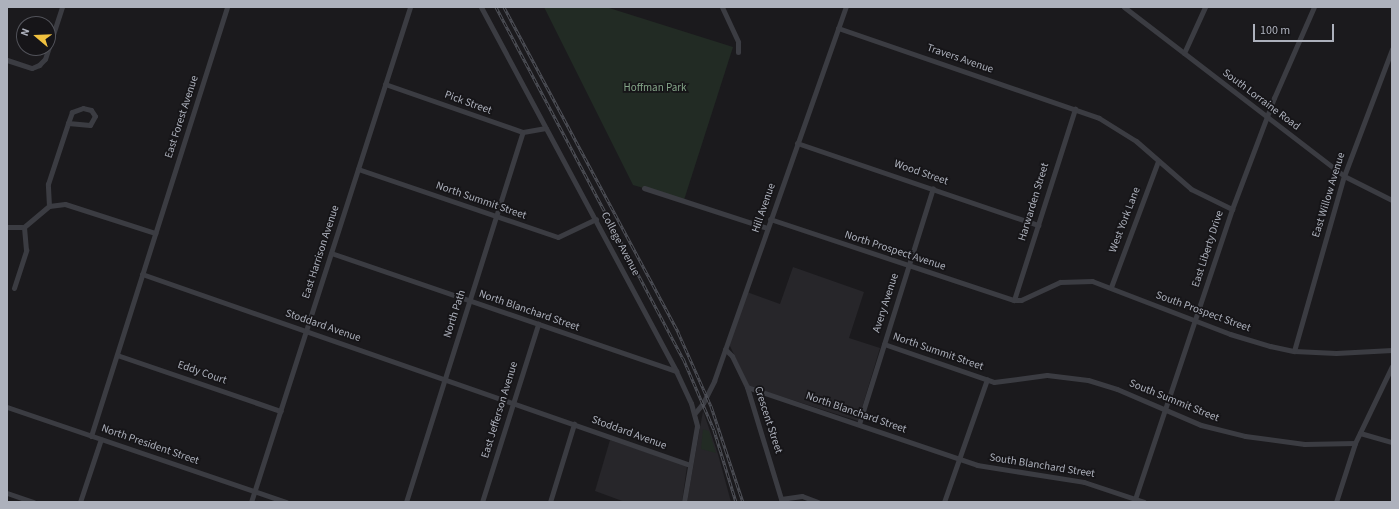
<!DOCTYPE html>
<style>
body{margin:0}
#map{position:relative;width:1399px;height:509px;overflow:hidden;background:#1b1a1d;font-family:"Source Sans 3",sans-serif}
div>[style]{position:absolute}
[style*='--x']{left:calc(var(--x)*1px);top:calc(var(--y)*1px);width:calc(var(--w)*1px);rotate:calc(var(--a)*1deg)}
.built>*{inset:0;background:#27262a}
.green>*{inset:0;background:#222b24}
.minor>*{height:5px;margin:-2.5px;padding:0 2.5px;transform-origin:2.5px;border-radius:2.5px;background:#3b3c42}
.rail>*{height:3px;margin-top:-1.5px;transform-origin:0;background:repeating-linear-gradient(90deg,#161518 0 4.5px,#4e5057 0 9px);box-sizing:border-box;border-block:1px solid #4e5057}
span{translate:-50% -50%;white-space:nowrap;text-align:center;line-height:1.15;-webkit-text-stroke:3.5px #161518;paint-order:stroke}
.street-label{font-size:11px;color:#adb1bc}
.park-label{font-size:11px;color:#85a689}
.frame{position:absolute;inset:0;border:8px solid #adb1bc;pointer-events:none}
.north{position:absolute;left:16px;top:16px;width:40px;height:40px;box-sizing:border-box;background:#161518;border:1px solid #52535a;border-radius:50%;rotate:289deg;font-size:11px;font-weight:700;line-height:16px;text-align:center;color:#adb1bc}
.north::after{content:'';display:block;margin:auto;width:14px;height:18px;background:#f0c13f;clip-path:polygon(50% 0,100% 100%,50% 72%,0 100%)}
.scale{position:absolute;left:1253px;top:24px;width:81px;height:18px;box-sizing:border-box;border:2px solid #adb1bc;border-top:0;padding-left:5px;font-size:12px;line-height:14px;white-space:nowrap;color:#adb1bc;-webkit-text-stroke:3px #161518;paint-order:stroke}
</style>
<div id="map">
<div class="built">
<i style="clip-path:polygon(793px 267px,864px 292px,849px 338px,880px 348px,858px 421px,749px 386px,729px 344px,747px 292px,780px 304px)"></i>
<i style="clip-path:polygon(703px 411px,718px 454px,731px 502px,687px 502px)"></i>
<i style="clip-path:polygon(610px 440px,687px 466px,682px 502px,625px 502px,595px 491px)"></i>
</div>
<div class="green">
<i style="clip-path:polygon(544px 7px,606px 7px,733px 47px,684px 200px,633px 185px)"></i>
<i style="clip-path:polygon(703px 429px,709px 431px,716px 453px,701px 449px)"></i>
</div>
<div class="minor">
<i style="--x:481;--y:7;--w:413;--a:61.8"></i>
<i style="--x:676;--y:371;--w:35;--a:65"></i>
<i style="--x:691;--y:403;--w:24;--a:75"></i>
<i style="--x:697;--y:426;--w:77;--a:99.7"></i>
<i style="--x:722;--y:7;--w:38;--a:65"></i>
<i style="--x:738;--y:42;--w:10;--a:90"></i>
<i style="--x:1124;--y:7;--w:277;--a:37.5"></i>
<i style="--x:1344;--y:176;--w:54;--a:26.6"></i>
<i style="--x:838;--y:28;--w:276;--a:19"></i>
<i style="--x:1099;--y:118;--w:44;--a:31.9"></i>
<i style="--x:1136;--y:141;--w:73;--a:41.1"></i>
<i style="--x:1191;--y:189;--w:46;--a:26"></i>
<i style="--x:1184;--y:53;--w:51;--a:-65.5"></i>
<i style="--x:7;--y:60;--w:26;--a:18"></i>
<i style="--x:32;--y:68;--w:8;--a:-23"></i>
<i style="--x:39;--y:65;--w:8;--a:-45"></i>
<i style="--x:45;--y:59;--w:55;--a:-71.9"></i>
<i style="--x:385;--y:84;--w:146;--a:19.2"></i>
<i style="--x:523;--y:132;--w:23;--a:-10"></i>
<i style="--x:797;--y:143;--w:255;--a:18.8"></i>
<i style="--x:358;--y:169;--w:211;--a:18.8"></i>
<i style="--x:558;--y:237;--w:42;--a:-25.3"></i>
<i style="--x:644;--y:188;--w:129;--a:18"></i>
<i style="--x:49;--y:206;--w:22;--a:-93"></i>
<i style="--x:48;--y:184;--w:64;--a:-71.8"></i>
<i style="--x:68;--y:123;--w:22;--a:5"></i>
<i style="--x:90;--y:125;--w:10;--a:-61"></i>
<i style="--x:95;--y:116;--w:7;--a:-124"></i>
<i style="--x:91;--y:110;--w:8;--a:-166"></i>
<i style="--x:83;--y:108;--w:12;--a:160"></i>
<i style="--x:72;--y:112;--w:12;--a:110"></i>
<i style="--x:770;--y:219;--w:257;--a:18.4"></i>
<i style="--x:1014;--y:300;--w:7;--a:0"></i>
<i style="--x:1021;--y:300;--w:43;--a:-24.8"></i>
<i style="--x:1060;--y:282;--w:32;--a:-2"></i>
<i style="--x:1092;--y:281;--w:148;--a:21"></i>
<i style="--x:1230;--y:334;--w:42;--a:16.7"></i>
<i style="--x:1270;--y:346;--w:25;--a:12"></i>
<i style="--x:1294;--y:351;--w:42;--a:2.7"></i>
<i style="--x:1336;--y:353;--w:56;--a:-3.1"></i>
<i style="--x:7;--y:227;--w:17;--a:0"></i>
<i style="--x:24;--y:227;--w:33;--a:-40"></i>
<i style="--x:49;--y:206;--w:16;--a:-7"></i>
<i style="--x:65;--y:204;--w:95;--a:17.9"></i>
<i style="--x:331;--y:253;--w:365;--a:18.9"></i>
<i style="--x:142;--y:274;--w:580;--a:19.22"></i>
<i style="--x:1111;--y:287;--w:134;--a:-69.5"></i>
<i style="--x:14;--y:288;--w:40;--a:-72"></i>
<i style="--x:26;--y:250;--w:23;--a:-95"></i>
<i style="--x:1014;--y:300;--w:201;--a:-72.3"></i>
<i style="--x:884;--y:344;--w:116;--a:19.1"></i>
<i style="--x:994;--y:382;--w:53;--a:-7.5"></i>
<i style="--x:1047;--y:375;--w:41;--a:7"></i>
<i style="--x:1088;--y:380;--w:30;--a:17"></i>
<i style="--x:1117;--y:389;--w:91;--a:23.2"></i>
<i style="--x:1201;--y:425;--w:45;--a:14"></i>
<i style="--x:1245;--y:436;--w:60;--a:7.7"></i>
<i style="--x:1304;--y:444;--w:51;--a:-1.1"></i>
<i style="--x:725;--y:349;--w:10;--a:45"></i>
<i style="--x:732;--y:356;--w:34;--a:64"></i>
<i style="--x:747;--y:387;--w:120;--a:73.1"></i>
<i style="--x:1294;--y:351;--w:182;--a:-74.1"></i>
<i style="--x:1344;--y:176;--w:136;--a:-69.3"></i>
<i style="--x:117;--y:355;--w:173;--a:18.9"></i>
<i style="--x:747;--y:387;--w:243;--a:18.7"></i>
<i style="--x:977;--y:465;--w:108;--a:9"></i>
<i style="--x:1084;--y:482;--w:63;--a:18.4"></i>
<i style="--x:7;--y:407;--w:295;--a:18.8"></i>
<i style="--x:695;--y:413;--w:13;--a:-51"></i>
<i style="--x:703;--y:403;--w:25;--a:-63"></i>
<i style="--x:714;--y:381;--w:397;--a:-70.6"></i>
<i style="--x:859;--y:424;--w:247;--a:-72.6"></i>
<i style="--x:1360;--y:433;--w:33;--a:16"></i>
<i style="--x:91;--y:436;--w:450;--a:-72.4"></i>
<i style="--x:7;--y:493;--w:28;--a:19"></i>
<i style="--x:781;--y:499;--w:21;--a:-8"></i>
<i style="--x:802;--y:496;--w:17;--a:21"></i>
<i style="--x:80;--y:502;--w:66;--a:-71.6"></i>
<i style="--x:251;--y:502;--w:520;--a:-72.19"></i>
<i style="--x:406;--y:502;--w:388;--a:-72.5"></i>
<i style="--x:482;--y:502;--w:187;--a:-72.5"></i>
<i style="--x:550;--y:502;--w:82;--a:-72.9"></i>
<i style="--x:944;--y:502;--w:130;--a:-70.7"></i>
<i style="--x:1134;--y:502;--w:309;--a:-71.5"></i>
<i style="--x:1232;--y:209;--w:119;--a:-69.3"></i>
<i style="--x:1274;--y:98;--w:99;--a:-66.3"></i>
<i style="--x:1336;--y:502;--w:62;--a:-72.1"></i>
<i style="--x:1355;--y:443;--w:85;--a:-64.3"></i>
</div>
<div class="rail">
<i style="--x:496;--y:7;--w:398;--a:62"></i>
<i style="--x:683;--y:358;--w:78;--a:66.7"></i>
<i style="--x:714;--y:430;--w:75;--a:73"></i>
<i style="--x:504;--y:7;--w:369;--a:61.8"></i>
<i style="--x:678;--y:332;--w:81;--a:66"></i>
<i style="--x:711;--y:406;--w:101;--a:71.6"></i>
</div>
<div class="street-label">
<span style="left:960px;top:59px;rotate:19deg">Travers Avenue</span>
<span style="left:1261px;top:100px;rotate:37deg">South Lorraine Road</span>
<span style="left:468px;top:103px;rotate:20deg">Pick Street</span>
<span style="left:182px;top:117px;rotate:-72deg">East Forest Avenue</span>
<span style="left:921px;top:173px;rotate:19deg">Wood Street</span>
<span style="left:1329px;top:195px;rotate:-73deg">East Willow Avenue</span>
<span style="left:481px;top:201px;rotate:19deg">North Summit Street</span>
<span style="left:1034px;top:202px;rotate:-73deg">Harwarden Street</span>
<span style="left:764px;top:208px;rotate:-71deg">Hill Avenue</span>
<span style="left:1125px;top:220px;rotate:-69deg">West York Lane</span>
<span style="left:620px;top:244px;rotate:62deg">College Avenue</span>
<span style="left:1208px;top:249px;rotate:-72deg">East Liberty Drive</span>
<span style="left:895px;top:251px;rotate:18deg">North Prospect Avenue</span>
<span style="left:321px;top:252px;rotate:-72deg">East Harrison Avenue</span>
<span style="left:886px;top:303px;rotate:-72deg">Avery Avenue</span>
<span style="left:529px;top:311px;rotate:19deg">North Blanchard Street</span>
<span style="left:1203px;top:312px;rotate:20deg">South Prospect Street</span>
<span style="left:455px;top:314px;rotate:-72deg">North Path</span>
<span style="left:323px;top:326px;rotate:19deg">Stoddard Avenue</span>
<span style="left:938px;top:352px;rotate:19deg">North Summit Street</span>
<span style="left:202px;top:373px;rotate:19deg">Eddy Court</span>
<span style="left:1174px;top:401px;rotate:22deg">South Summit Street</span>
<span style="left:500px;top:410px;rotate:-73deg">East Jefferson Avenue</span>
<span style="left:856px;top:413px;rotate:19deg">North Blanchard Street</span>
<span style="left:768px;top:420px;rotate:72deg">Crescent Street</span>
<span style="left:629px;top:433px;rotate:20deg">Stoddard Avenue</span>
<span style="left:150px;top:445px;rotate:19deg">North President Street</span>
<span style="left:1042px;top:466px;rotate:9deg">South Blanchard Street</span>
</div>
<div class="park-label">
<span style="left:655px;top:88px">Hoffman Park</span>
</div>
<div class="frame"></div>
<div class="north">N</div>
<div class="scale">100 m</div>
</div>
